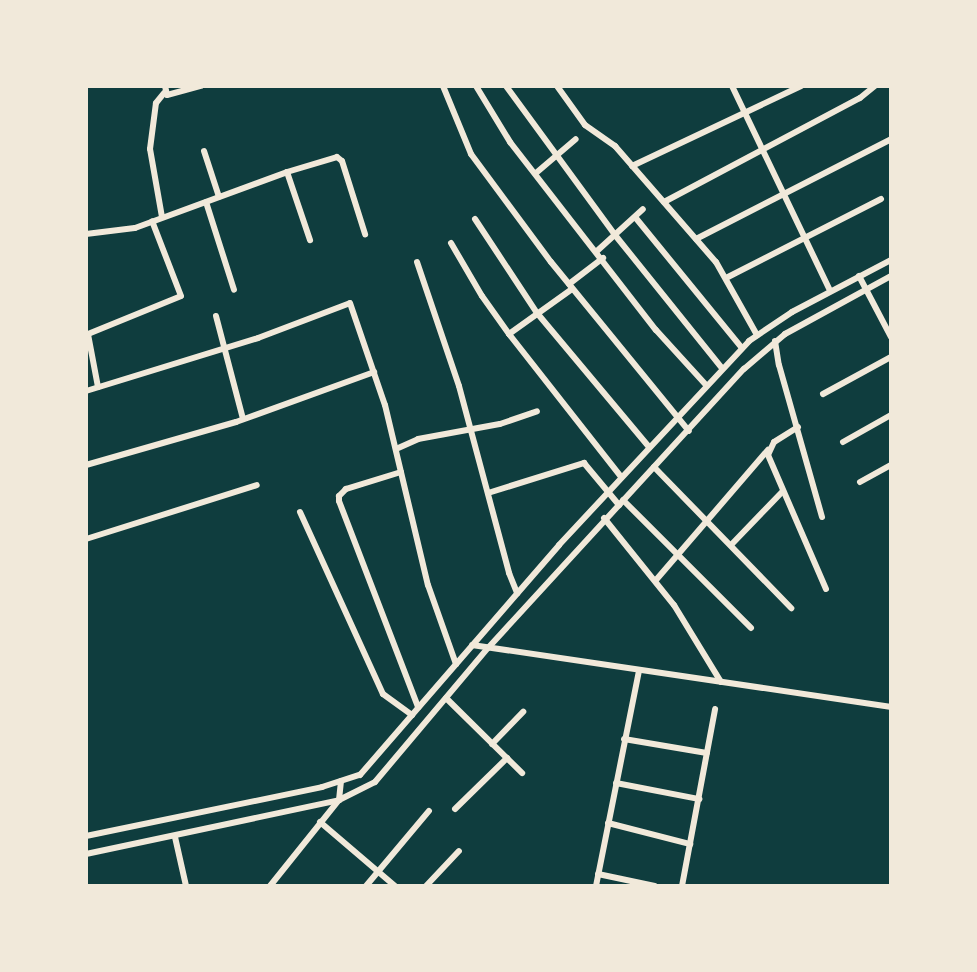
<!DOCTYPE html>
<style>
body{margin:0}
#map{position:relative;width:977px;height:972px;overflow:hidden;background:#0f3d3e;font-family:Jost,sans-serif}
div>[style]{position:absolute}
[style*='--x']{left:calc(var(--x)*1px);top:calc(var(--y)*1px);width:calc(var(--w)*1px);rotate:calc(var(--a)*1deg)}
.minor>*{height:6px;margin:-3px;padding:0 3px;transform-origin:3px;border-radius:3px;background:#f1e9da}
span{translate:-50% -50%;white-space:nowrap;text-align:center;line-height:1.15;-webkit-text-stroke:6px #f1e9da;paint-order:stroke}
.frame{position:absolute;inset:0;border:88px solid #f1e9da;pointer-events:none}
</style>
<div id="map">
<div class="minor">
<i style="--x:165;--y:86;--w:9;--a:77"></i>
<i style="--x:167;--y:95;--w:35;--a:-15"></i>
<i style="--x:443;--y:86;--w:74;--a:67.6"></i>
<i style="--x:471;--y:154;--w:134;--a:53.5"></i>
<i style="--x:551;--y:262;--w:218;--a:50.8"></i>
<i style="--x:476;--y:86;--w:66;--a:58.7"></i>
<i style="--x:510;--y:142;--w:238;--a:52.2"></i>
<i style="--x:656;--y:330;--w:74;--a:47.7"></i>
<i style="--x:506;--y:86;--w:185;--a:53.8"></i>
<i style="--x:615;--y:235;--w:171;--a:51.2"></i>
<i style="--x:557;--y:86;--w:48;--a:54.3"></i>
<i style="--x:585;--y:125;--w:37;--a:35"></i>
<i style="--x:615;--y:146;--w:154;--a:49"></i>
<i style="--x:716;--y:262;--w:84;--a:60.7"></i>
<i style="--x:732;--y:86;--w:227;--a:64.4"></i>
<i style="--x:204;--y:151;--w:48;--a:71.9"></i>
<i style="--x:632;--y:166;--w:187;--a:-25.3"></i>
<i style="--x:287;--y:172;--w:72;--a:71.3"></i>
<i style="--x:536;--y:173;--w:52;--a:-40.4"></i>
<i style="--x:206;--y:202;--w:92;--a:72.3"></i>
<i style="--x:664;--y:202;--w:222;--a:-28"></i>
<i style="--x:860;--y:98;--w:19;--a:-39"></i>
<i style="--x:162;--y:217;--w:69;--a:-100"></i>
<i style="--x:150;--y:149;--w:46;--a:-82.6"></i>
<i style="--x:156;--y:103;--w:13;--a:-51"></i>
<i style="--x:635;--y:217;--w:169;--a:50.8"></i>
<i style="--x:475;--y:219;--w:113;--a:56.6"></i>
<i style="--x:537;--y:313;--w:175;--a:50.1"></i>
<i style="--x:86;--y:234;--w:49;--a:-7"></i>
<i style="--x:135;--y:228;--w:162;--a:-20.2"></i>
<i style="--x:287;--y:172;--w:52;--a:-16.7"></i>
<i style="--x:337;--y:157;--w:6;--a:39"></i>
<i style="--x:342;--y:161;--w:77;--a:72.5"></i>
<i style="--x:696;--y:239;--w:219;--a:-27.1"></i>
<i style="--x:451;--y:243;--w:61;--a:59.7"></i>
<i style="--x:482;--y:296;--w:47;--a:54.6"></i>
<i style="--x:509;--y:334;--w:182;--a:51.9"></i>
<i style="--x:597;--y:251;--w:62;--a:-42.4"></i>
<i style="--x:417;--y:262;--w:131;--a:71.3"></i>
<i style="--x:459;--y:386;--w:194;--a:75"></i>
<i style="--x:509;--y:573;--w:22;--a:68"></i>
<i style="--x:859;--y:276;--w:69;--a:62.3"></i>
<i style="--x:726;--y:278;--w:174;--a:-27"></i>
<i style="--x:569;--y:284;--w:43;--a:-37.4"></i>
<i style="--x:216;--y:316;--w:106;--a:75.3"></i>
<i style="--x:509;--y:334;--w:77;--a:-35.5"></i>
<i style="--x:775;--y:341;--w:24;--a:81"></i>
<i style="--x:779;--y:365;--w:158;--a:74.2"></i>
<i style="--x:98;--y:387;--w:54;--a:-100.7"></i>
<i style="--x:88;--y:334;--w:100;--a:-22.2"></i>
<i style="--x:181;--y:296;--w:80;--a:-111.1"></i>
<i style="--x:86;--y:391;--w:180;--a:-17.1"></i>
<i style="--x:258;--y:338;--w:98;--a:-20.8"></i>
<i style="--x:350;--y:303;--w:108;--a:71.1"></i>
<i style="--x:385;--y:405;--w:185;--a:76.6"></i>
<i style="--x:428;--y:585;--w:84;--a:70.5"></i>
<i style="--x:823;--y:394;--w:77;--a:-28.6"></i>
<i style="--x:798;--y:427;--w:28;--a:148"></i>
<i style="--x:774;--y:442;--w:14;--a:115"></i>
<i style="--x:768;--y:455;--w:146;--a:66.6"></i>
<i style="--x:843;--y:442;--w:55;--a:-29.4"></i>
<i style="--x:396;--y:449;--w:24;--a:-24"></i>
<i style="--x:418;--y:439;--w:83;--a:-10.4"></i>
<i style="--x:500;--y:424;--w:39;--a:-19"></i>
<i style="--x:86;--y:465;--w:156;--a:-16"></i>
<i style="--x:236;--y:422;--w:147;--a:-19.9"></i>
<i style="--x:654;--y:467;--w:197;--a:45.8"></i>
<i style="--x:401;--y:472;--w:58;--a:162.8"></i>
<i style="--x:346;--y:489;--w:10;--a:135"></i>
<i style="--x:339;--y:496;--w:5;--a:90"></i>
<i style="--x:339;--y:501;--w:221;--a:69"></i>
<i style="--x:860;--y:482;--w:35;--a:-29"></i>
<i style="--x:488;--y:493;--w:101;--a:-17.4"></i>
<i style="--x:584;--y:463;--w:55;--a:50.2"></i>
<i style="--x:623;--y:500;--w:181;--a:45"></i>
<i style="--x:300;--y:512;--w:200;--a:65.5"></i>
<i style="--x:383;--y:694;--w:36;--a:36"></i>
<i style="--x:604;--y:518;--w:112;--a:51.2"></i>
<i style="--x:674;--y:605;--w:90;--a:58.6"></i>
<i style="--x:86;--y:539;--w:179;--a:-17.5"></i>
<i style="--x:731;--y:545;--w:75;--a:-46.1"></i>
<i style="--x:656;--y:580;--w:172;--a:-49.3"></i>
<i style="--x:472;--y:645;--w:424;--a:8.4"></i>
<i style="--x:446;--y:698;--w:107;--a:44.6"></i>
<i style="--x:624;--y:739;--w:84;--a:9.6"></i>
<i style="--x:492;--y:744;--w:45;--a:-45.9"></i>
<i style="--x:616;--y:783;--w:85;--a:10.9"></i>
<i style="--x:455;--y:809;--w:73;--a:-44.4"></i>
<i style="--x:320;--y:822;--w:99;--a:40.5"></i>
<i style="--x:608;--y:823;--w:85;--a:14.4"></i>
<i style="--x:86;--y:836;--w:241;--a:-11.7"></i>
<i style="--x:322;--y:787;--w:40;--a:-18"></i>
<i style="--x:360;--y:775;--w:304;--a:-49.1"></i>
<i style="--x:559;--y:545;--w:279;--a:-47"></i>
<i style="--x:749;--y:341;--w:52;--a:-34"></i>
<i style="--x:792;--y:312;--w:112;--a:-27.7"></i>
<i style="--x:175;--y:837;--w:50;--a:77.3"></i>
<i style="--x:86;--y:854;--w:259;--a:-12"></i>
<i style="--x:339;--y:800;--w:40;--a:-26.6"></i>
<i style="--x:375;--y:782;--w:175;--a:-49.9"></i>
<i style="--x:488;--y:648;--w:379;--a:-47.5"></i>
<i style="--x:744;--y:369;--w:54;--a:-40.5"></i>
<i style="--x:785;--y:334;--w:121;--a:-28.7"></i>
<i style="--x:598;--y:874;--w:58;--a:11.9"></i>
<i style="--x:270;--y:886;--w:110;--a:-51.3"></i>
<i style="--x:339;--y:800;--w:19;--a:-84"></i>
<i style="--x:366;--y:886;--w:98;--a:-50"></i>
<i style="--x:426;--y:886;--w:48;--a:-46.7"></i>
<i style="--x:596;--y:886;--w:220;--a:-78.7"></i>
<i style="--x:682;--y:886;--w:180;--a:-79.4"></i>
</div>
<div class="frame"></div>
</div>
